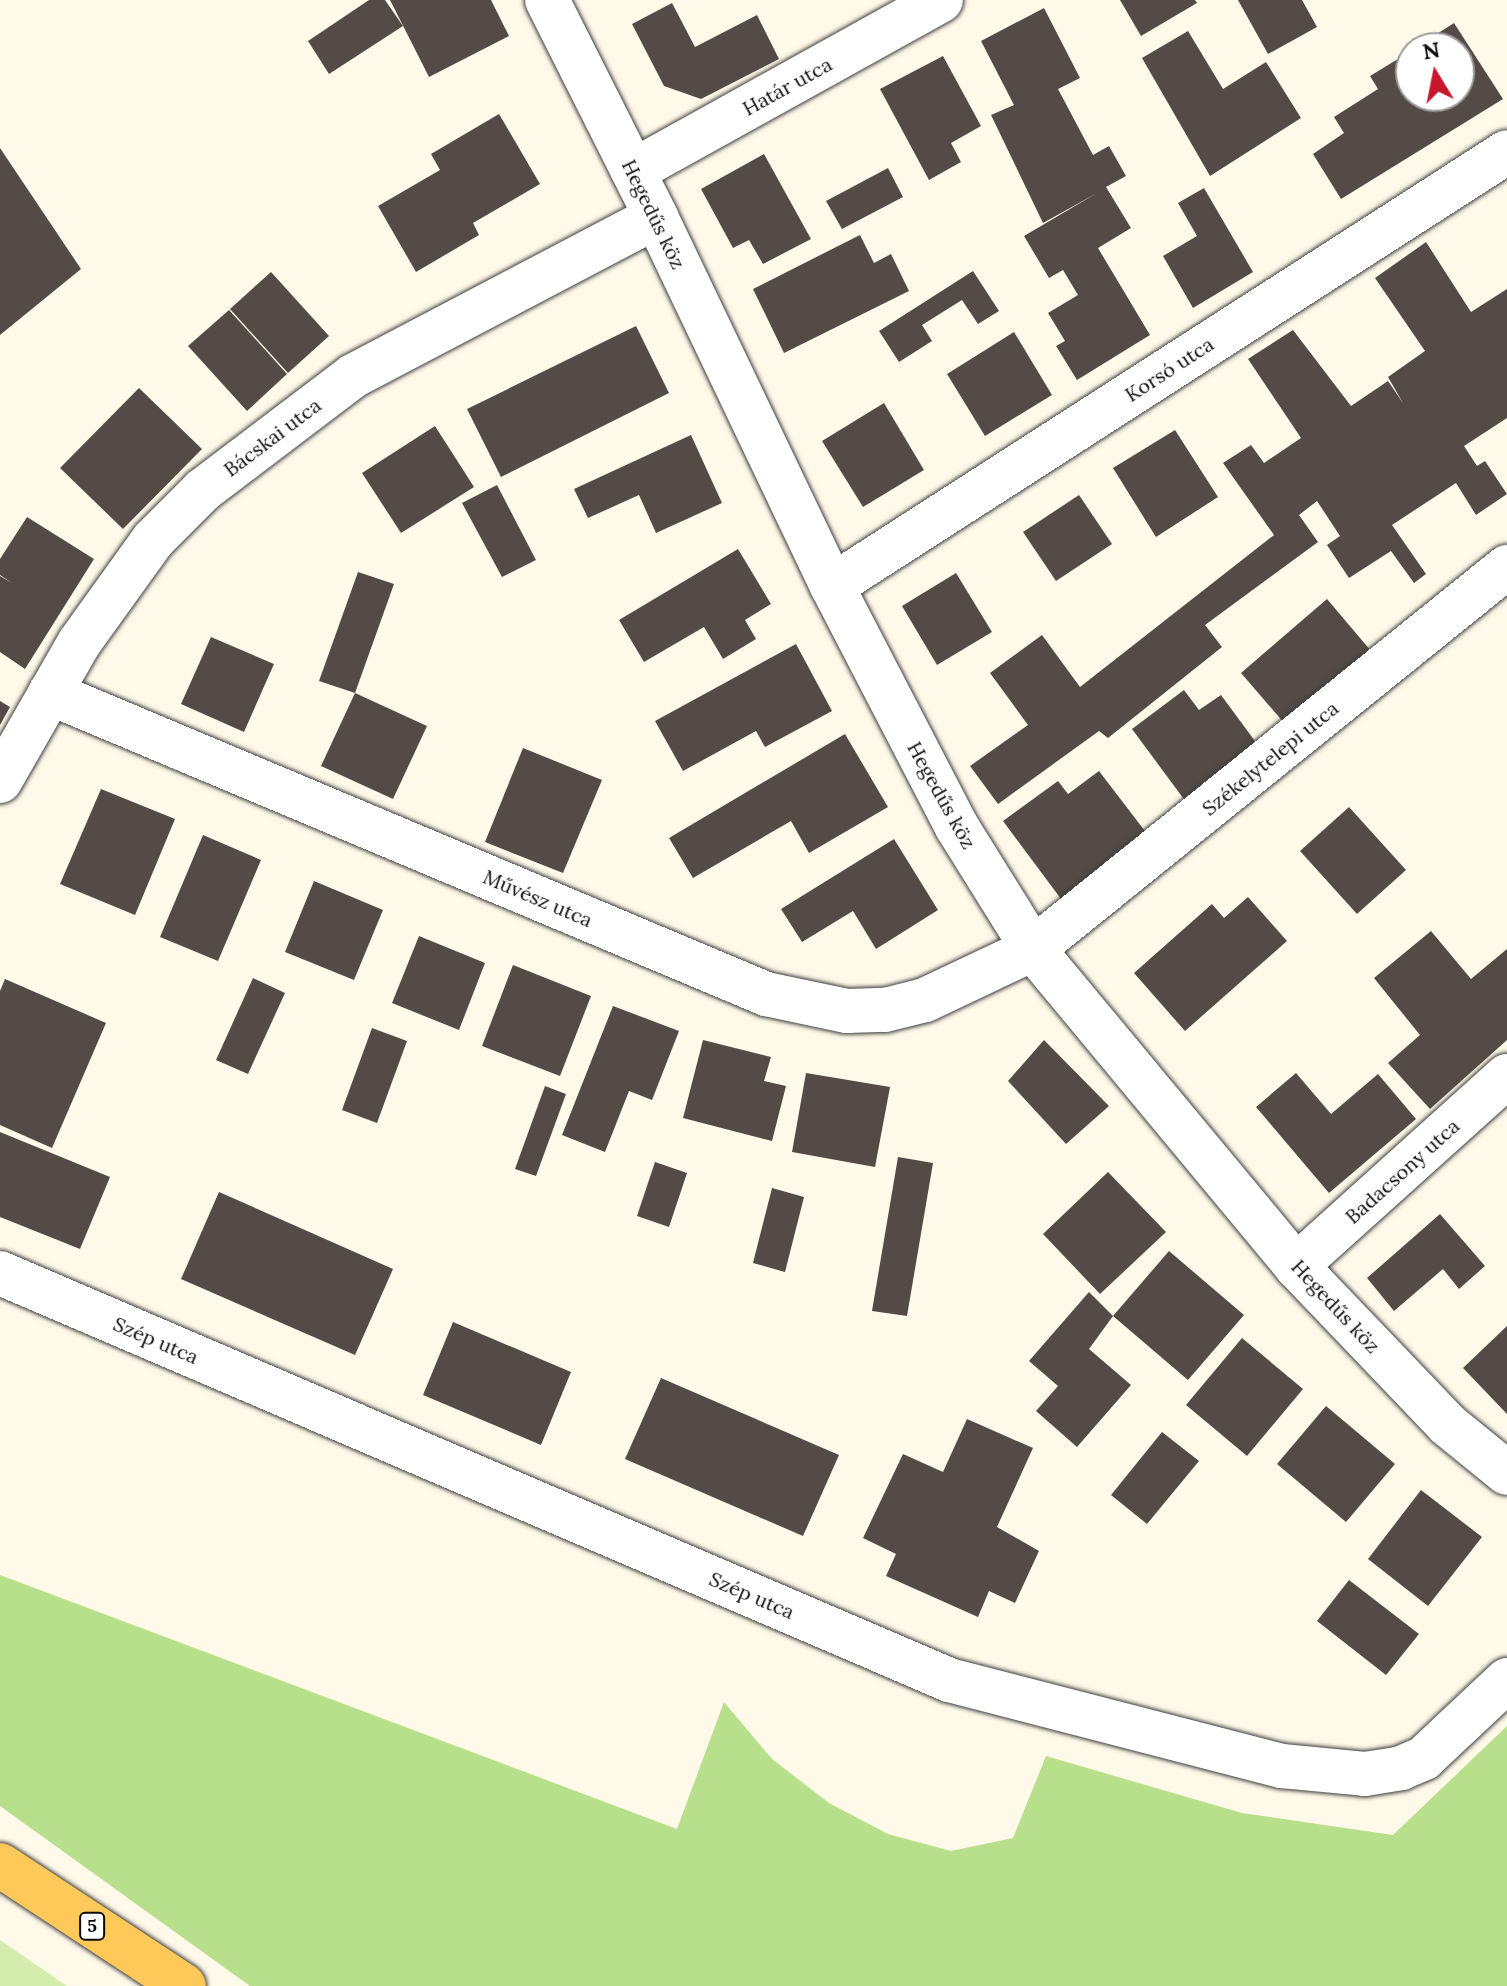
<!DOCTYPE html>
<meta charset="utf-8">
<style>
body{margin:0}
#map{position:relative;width:1507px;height:1986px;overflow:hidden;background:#fff9e9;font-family:Lora,serif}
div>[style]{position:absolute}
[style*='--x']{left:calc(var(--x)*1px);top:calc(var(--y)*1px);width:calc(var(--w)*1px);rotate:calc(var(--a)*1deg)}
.green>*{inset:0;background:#d4edae}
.forest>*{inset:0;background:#b8df8c}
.building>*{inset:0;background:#544b46}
.roads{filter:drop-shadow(0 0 2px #3e3e3e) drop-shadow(0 0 2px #3e3e3e)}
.minor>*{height:44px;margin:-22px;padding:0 22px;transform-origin:22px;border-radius:22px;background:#fff}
.major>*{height:44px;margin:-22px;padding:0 22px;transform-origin:22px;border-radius:22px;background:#ffc959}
span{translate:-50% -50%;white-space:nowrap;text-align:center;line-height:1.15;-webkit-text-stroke:8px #fff;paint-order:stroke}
.shield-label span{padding:2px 6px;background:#fff;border:2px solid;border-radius:6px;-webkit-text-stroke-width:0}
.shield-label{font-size:18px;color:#0b0b0b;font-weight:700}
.street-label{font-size:20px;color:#0b0b0b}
.north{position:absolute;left:1395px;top:32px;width:80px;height:80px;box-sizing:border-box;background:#fff;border:2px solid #9d9d9d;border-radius:50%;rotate:350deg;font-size:22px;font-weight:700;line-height:32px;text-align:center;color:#0b0b0b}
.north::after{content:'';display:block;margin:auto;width:28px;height:36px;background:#c8162d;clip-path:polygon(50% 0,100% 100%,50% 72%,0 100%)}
</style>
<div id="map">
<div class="green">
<i style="clip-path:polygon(0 1940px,67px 1986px,0 1986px)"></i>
</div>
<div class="forest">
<i style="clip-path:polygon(0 1575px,677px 1829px,724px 1702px,772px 1759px,829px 1803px,888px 1834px,951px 1851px,1013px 1838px,1046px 1756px,1242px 1813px,1393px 1835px,1507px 1726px,1507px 1986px,250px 1986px,0 1806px)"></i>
</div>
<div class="building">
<i style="clip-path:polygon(369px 0,385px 0,403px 26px,329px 74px,308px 41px)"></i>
<i style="clip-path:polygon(390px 0,491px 0,509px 36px,429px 77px)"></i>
<i style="clip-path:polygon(1120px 0,1195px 0,1197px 3px,1141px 36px)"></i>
<i style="clip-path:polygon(1238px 0,1302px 0,1317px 27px,1268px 54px)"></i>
<i style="clip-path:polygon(672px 3px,695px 47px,757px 15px,779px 59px,701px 99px,664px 86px,632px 24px)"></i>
<i style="clip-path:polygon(1044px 8px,1080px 78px,1058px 89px,1093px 155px,1109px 146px,1126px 176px,1106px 187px,1131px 228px,1098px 248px,1150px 335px,1077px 380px,1056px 346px,1065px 341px,1048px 313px,1078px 295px,1063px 270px,1049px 278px,1024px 236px,1097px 193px,1043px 223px,991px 115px,1014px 105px,981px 41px)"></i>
<i style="clip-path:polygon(1454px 23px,1503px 99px,1341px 199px,1313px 154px,1344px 133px,1334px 117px,1378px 89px,1370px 76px,1411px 51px,1411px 96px,1459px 96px,1459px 48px,1415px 48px)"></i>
<i style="clip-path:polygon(1188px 31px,1223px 89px,1266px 62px,1301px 118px,1210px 176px,1142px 58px)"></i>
<i style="clip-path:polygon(943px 56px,981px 126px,951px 143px,961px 162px,929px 180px,880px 89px)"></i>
<i style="clip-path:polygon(499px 114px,540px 184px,473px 223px,479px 235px,416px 272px,378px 206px,440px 170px,431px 154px)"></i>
<i style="clip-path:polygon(0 148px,81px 269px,0 335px)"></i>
<i style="clip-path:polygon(764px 154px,811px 239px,763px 264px,749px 240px,733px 248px,701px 189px)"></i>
<i style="clip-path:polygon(888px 168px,903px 197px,842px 229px,826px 201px)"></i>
<i style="clip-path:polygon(1204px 188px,1253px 272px,1193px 308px,1163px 256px,1197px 236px,1178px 203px)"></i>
<i style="clip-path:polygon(860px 235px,874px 263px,891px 254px,909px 291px,784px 353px,753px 289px)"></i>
<i style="clip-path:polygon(1426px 242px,1471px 312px,1507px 289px,1507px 418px,1464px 446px,1477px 466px,1485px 461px,1507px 494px,1476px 515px,1456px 483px,1392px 525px,1426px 574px,1414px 583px,1391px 551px,1349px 578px,1327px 545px,1340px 536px,1317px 501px,1299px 515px,1318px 542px,1205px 625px,1222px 647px,1108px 738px,1099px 731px,998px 804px,970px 766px,1028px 725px,990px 673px,1042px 635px,1080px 687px,1274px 535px,1223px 463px,1251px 445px,1264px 463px,1301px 438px,1248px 359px,1293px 330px,1351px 406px,1388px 381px,1403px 403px,1388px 377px,1425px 351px,1375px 278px)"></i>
<i style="clip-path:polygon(973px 271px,999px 311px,978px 324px,962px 300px,922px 325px,932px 341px,899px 362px,879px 331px)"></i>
<i style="clip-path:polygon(271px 272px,329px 336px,288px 373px,230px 309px)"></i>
<i style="clip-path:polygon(229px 310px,287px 374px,247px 411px,188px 346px)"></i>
<i style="clip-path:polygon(636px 326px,669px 393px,501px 477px,467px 409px)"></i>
<i style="clip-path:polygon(1014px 332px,1052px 395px,985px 436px,947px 374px)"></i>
<i style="clip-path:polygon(139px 388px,202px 449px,123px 529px,60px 468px)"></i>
<i style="clip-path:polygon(884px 403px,924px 470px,863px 507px,822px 441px)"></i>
<i style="clip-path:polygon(435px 426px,474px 487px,401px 533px,362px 473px)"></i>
<i style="clip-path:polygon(1175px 430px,1218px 497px,1156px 537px,1113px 468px)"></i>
<i style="clip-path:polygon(691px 435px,722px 503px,656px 533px,639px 495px,588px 518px,574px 489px)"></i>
<i style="clip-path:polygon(497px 485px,536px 560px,502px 577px,462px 503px)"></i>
<i style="clip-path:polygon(1079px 495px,1112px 544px,1056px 581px,1023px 532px)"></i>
<i style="clip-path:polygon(27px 517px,94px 559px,25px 669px,0 652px,0 576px,12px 583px,0 575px,0 559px)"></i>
<i style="clip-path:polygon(738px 549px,771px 604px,745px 620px,756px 639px,723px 659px,704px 627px,644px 662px,619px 620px)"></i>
<i style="clip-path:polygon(358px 572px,394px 584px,355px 693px,319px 681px)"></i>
<i style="clip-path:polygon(956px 573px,992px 632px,937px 665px,902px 606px)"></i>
<i style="clip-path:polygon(1327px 599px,1371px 651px,1285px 724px,1241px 673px)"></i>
<i style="clip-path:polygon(211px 637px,274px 664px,244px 732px,181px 704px)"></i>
<i style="clip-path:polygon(796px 644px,832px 711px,765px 747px,756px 731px,683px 771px,655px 721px)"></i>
<i style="clip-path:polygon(1184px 690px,1199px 710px,1221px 695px,1263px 752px,1189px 806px,1132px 729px)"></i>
<i style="clip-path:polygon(355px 693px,427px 726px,393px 799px,321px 766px)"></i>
<i style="clip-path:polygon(0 701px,10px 707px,0 725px)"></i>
<i style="clip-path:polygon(845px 734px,888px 807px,809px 853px,791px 821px,693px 878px,669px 838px)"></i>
<i style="clip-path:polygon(523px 748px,602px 780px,563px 873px,485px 842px)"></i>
<i style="clip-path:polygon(1099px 771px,1151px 839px,1064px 903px,1003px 821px,1058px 781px,1068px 794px)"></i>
<i style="clip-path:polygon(101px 789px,175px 819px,135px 915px,60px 884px)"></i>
<i style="clip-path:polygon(1349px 807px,1406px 870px,1357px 914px,1300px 851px)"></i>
<i style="clip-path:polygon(203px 835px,261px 860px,218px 961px,160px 937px)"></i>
<i style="clip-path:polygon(894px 839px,938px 910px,876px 949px,853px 911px,802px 942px,781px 909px)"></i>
<i style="clip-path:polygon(314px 881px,383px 910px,354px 980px,285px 952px)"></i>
<i style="clip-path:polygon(1248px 897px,1287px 941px,1185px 1031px,1134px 973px,1212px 904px,1224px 918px)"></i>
<i style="clip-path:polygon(1431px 931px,1471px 979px,1507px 949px,1507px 1040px,1430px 1109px,1388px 1063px,1420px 1035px,1374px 978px)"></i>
<i style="clip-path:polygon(419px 936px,485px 963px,459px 1030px,392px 1003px)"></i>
<i style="clip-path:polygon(513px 965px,591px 996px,560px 1076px,482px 1046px)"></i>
<i style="clip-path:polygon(253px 978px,285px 993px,248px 1074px,216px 1060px)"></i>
<i style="clip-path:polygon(5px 979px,106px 1023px,52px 1148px,0 1125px,0 991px)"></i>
<i style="clip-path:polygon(613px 1006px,679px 1031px,652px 1100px,629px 1091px,605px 1152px,562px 1135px)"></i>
<i style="clip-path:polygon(372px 1028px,407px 1041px,377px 1123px,342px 1110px)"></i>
<i style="clip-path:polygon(703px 1040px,771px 1057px,764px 1081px,786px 1086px,772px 1141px,683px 1118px)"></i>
<i style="clip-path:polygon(1044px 1040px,1109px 1106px,1066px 1144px,1008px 1081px)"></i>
<i style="clip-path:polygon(806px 1073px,890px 1087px,875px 1167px,792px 1152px)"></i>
<i style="clip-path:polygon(1296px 1073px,1331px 1114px,1378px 1074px,1416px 1119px,1329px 1193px,1256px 1107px)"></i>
<i style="clip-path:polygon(545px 1086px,566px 1094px,536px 1176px,515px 1169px)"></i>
<i style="clip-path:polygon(0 1132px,110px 1177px,80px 1249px,0 1217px)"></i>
<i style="clip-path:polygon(898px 1157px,933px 1163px,907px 1316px,872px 1311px)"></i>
<i style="clip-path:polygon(655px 1162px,687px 1173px,669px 1227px,637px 1216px)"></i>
<i style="clip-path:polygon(1108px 1172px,1166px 1232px,1100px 1294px,1043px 1234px)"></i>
<i style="clip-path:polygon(772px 1188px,804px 1197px,785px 1272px,753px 1263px)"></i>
<i style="clip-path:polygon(219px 1192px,393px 1269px,355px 1355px,181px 1279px)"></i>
<i style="clip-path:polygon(1440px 1214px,1485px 1266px,1459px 1289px,1443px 1269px,1394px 1311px,1367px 1278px)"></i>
<i style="clip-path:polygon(1169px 1251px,1244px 1315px,1188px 1380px,1113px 1316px,1089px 1349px,1131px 1385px,1077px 1447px,1036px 1411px,1058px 1386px,1029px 1361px,1089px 1292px,1113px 1316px)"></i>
<i style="clip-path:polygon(453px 1322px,571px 1372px,541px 1445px,423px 1395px)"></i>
<i style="clip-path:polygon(1507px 1326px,1507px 1414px,1463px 1368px)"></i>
<i style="clip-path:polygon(1242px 1338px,1303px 1389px,1247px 1456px,1186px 1405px)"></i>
<i style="clip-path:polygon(661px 1378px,839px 1455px,803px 1536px,625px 1459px)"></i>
<i style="clip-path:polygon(1326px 1406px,1395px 1464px,1346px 1522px,1277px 1464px)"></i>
<i style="clip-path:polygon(967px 1419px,1033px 1448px,997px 1527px,1039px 1551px,1015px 1603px,989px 1591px,978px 1617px,886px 1576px,896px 1554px,863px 1538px,903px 1454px,943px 1472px)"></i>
<i style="clip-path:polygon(1162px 1432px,1199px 1461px,1147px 1524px,1111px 1495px)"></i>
<i style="clip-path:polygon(1421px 1490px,1482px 1537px,1428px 1606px,1368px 1559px)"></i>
<i style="clip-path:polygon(1349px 1580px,1419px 1634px,1386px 1675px,1317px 1621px)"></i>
</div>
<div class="roads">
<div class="minor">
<i style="--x:547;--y:0;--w:243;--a:63.3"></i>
<i style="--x:656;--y:217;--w:409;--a:64.5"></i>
<i style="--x:832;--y:586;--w:271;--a:62.6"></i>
<i style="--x:957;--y:827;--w:144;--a:58.1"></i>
<i style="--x:1033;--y:949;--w:412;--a:50.3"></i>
<i style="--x:1296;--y:1266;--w:220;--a:46.3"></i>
<i style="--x:1448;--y:1425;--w:76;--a:39.1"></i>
<i style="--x:633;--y:171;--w:352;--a:-29"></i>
<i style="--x:832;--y:586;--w:802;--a:-32.74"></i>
<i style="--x:50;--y:693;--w:777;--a:22.8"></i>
<i style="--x:766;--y:994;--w:83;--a:11.9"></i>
<i style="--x:847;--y:1011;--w:38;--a:-2"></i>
<i style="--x:885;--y:1010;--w:41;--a:-14"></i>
<i style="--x:925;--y:1000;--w:119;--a:-25.3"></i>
<i style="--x:1033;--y:949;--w:609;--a:-38.87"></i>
<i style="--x:0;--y:781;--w:159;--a:-60.2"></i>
<i style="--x:79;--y:643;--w:127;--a:-54.3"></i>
<i style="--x:153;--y:540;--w:71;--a:-45"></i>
<i style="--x:203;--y:490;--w:188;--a:-37.2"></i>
<i style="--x:353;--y:376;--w:342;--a:-27.7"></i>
<i style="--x:1296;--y:1266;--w:284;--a:-42"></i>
<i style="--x:0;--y:1273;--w:1033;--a:23.21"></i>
<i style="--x:949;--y:1680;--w:344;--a:14.5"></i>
<i style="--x:1282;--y:1766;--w:83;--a:5.5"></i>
<i style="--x:1365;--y:1774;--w:36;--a:-9"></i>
<i style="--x:1401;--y:1768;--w:25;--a:-23"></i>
<i style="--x:1424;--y:1758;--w:114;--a:-43.2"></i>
</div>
<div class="major">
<i style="--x:0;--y:1865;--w:220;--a:33.3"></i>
</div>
</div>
<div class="shield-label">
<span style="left:92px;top:1926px">5</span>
</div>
<div class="street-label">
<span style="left:787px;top:86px;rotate:-29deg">Határ utca</span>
<span style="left:654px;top:214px;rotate:64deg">Hegedűs köz</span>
<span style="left:1169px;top:369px;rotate:-33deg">Korsó utca</span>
<span style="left:272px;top:437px;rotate:-37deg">Bácskai utca</span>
<span style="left:1270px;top:758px;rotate:-39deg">Székelytelepi utca</span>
<span style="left:942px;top:795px;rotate:61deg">Hegedűs köz</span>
<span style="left:538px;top:898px;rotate:23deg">Művész utca</span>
<span style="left:1402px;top:1171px;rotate:-42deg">Badacsony utca</span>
<span style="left:1336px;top:1306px;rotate:47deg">Hegedűs köz</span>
<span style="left:156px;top:1340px;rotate:23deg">Szép utca</span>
<span style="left:752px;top:1595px;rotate:23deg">Szép utca</span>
</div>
<div class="north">N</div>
</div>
